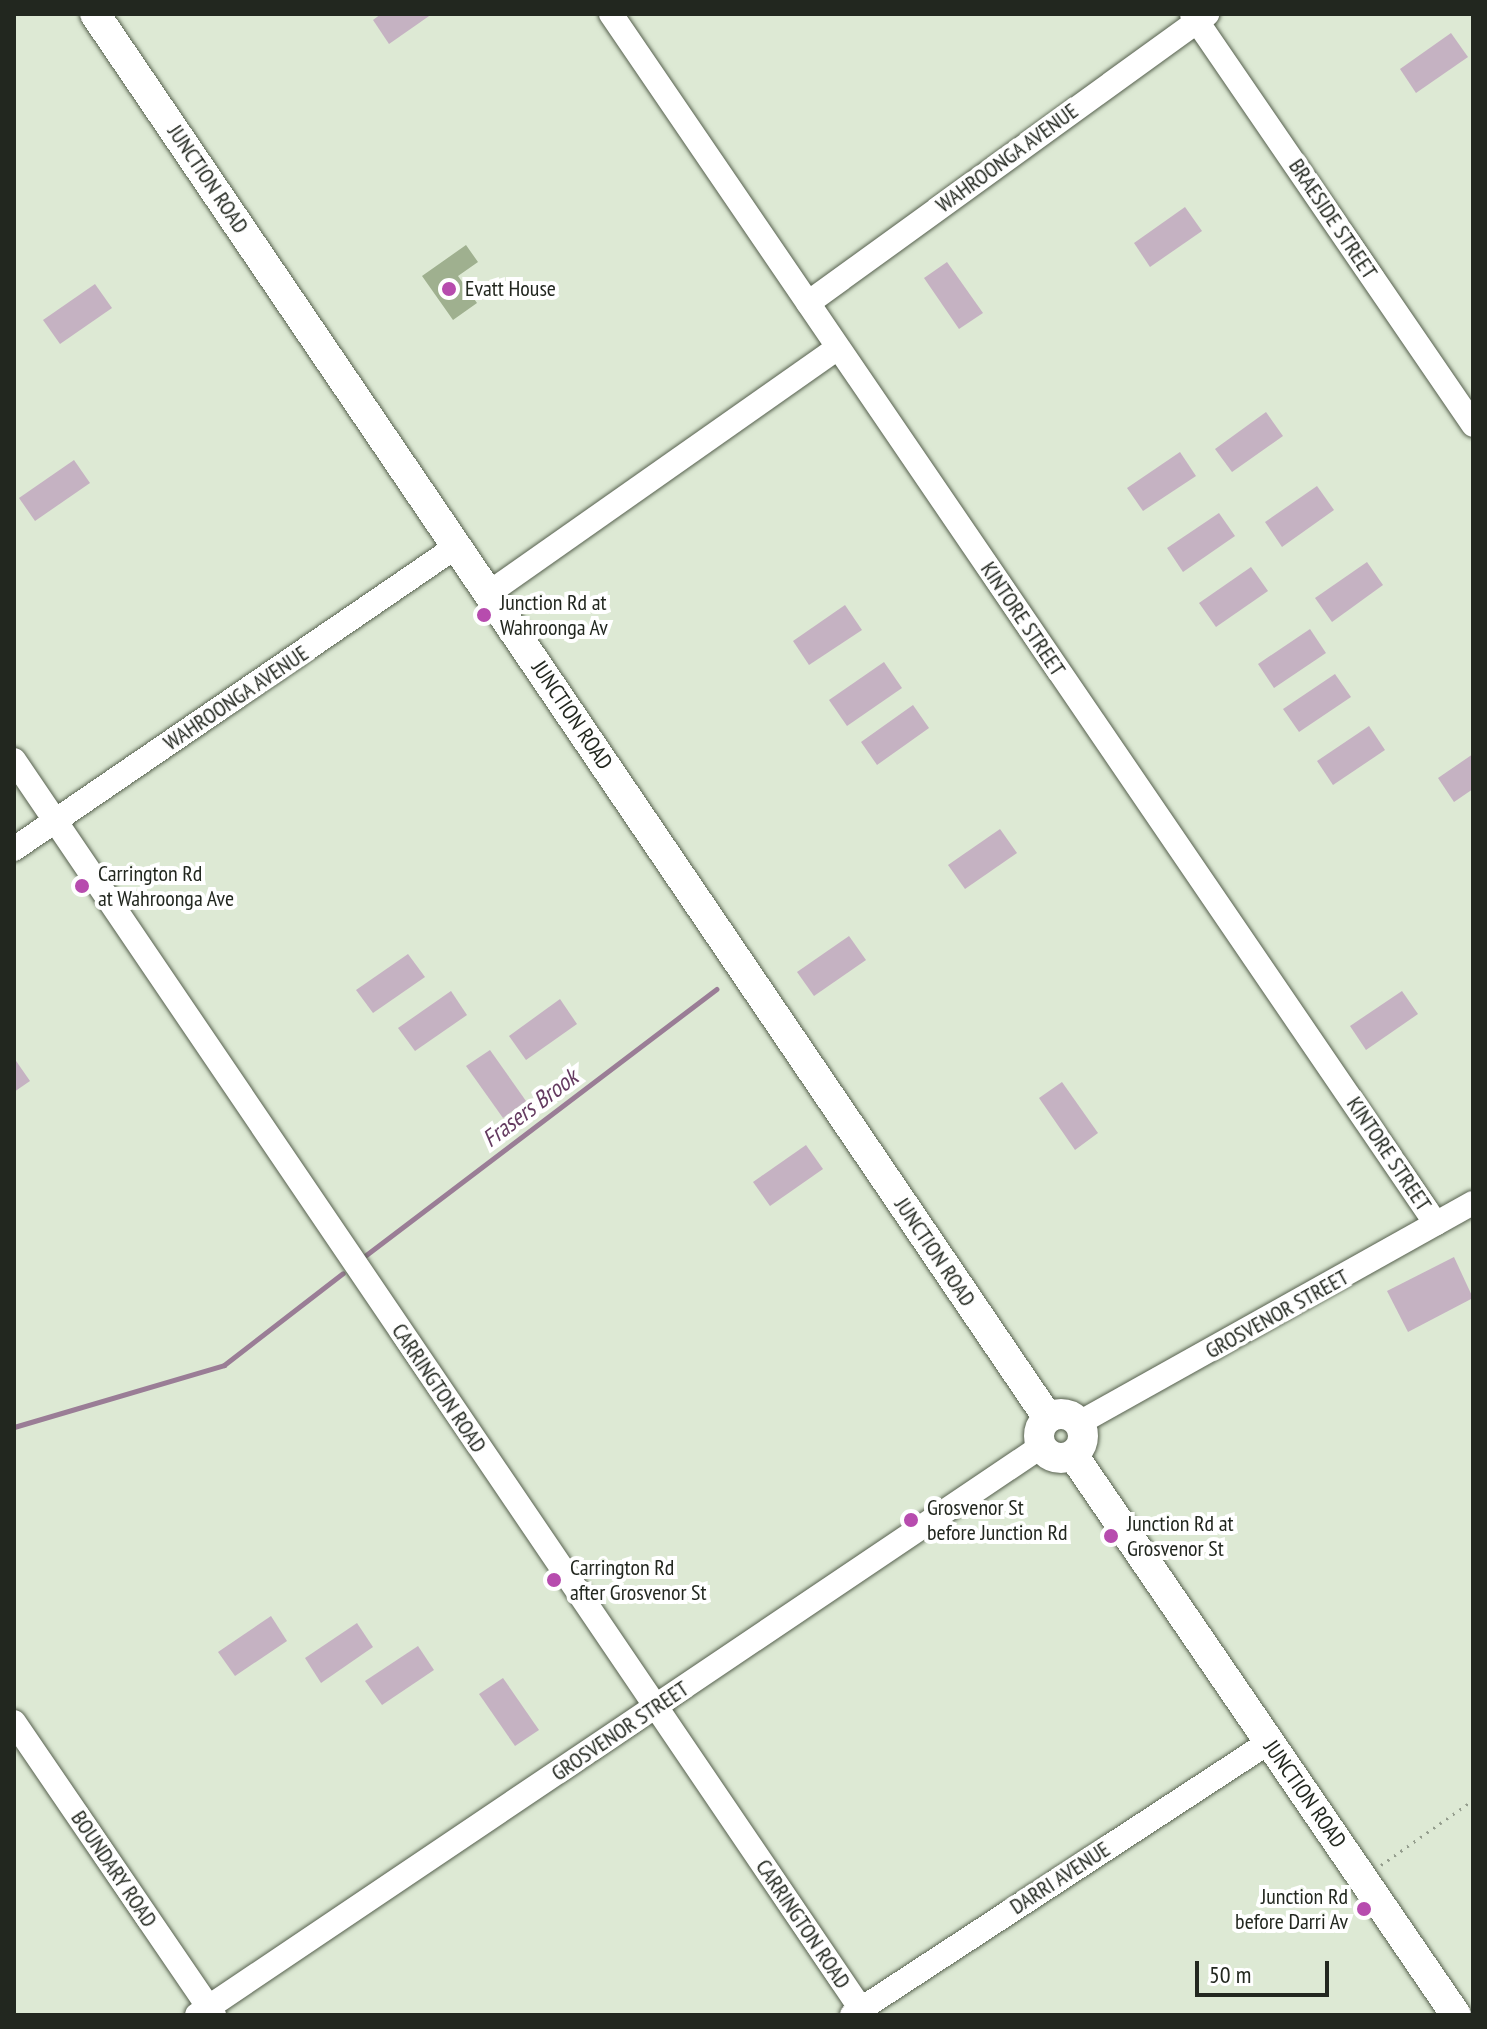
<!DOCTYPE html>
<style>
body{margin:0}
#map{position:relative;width:1487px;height:2029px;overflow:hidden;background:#dde9d4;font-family:"PT Sans Narrow",sans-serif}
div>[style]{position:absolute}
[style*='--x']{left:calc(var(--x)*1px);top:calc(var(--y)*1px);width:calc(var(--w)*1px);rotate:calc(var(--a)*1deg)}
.green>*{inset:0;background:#c5b2c2}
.stream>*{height:5px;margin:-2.5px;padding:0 2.5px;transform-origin:2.5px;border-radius:2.5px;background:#9a7d96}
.building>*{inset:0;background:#9fb08f}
.path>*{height:3px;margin-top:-1.5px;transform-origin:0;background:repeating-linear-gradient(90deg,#949d8d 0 2px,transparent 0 8px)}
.roads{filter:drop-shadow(0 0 2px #56604e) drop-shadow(0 0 2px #56604e)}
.minor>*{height:24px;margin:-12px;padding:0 12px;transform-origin:12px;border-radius:12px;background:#fff}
.major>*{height:30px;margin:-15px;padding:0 15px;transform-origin:15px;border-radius:15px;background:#fff}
.major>.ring{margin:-15px;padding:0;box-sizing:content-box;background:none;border:30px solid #fff;border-radius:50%}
.dots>*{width:22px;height:22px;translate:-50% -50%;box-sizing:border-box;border:4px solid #fff;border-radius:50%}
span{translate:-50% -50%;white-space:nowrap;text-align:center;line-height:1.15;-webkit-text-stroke:8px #fff;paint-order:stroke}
.street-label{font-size:22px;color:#22271f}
.poi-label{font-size:22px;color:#22271f}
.left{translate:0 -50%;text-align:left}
.right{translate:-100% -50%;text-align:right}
.water-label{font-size:24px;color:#653b61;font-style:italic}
.frame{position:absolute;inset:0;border:16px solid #22271f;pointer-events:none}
.scale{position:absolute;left:1195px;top:1961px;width:134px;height:36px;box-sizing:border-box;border:4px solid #22271f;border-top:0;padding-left:10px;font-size:24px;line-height:28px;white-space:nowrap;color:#22271f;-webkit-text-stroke:6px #fff;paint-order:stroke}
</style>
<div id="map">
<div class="green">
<i style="clip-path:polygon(381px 14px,432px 14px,389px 44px,373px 20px)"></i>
<i style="clip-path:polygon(1451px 33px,1468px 57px,1416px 93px,1400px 69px)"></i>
<i style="clip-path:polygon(1185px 207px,1202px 231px,1150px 267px,1134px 243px)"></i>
<i style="clip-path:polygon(947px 262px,983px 313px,959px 329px,924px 278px)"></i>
<i style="clip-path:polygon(95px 284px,112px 308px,60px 344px,43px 320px)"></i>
<i style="clip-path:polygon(1266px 412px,1283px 436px,1232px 472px,1215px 449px)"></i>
<i style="clip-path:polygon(1180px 452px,1196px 476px,1143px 511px,1127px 488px)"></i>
<i style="clip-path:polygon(74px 460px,90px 483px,35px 521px,19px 498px)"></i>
<i style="clip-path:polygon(1317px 486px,1334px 510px,1282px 547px,1265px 522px)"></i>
<i style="clip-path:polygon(1219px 513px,1235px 536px,1183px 572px,1167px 548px)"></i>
<i style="clip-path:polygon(1367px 562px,1383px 585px,1332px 622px,1315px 598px)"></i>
<i style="clip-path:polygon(1251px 567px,1268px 591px,1216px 627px,1199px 603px)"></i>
<i style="clip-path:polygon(845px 605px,862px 630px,809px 665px,793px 641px)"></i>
<i style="clip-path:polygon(1310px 629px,1326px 653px,1274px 688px,1258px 664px)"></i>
<i style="clip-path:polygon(884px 662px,902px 688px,847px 726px,829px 700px)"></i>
<i style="clip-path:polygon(1335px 674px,1351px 697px,1299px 732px,1283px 709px)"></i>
<i style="clip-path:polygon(913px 705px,929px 728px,877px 765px,861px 742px)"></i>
<i style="clip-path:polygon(1369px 726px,1385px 750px,1333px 785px,1317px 761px)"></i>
<i style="clip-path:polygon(1473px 754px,1473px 789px,1454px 802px,1438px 778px)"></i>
<i style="clip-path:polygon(1000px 829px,1017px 853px,965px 889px,948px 865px)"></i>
<i style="clip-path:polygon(849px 936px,866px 960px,814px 996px,797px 972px)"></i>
<i style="clip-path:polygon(408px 954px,425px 977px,373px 1013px,356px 990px)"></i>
<i style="clip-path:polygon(451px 991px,467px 1015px,415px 1051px,398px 1028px)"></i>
<i style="clip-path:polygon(1402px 991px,1418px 1014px,1366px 1050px,1350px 1026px)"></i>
<i style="clip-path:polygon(560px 999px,577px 1024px,526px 1060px,509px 1036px)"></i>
<i style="clip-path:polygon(490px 1050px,526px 1101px,503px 1118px,466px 1066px)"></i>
<i style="clip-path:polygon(14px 1058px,30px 1081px,14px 1092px)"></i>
<i style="clip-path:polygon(1062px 1082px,1098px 1133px,1075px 1150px,1039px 1098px)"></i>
<i style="clip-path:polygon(806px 1145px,823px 1169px,770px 1206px,753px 1182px)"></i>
<i style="clip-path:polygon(1454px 1257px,1473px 1298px,1408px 1332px,1387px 1291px)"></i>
<i style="clip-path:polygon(271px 1616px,287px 1641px,235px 1676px,218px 1652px)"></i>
<i style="clip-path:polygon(357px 1623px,373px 1647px,321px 1683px,305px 1658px)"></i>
<i style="clip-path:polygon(418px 1646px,434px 1670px,382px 1705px,365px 1681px)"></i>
<i style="clip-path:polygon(503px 1678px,539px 1730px,515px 1746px,479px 1694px)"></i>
</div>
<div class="stream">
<i style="--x:366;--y:1255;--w:440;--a:-37.2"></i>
<i style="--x:14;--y:1427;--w:219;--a:-16.4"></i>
<i style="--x:224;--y:1365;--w:150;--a:-37.7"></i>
</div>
<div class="building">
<i style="clip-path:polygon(466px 245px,478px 262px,458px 276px,477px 303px,453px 320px,422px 276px)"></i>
</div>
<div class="path">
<i style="--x:1381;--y:1865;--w:113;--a:-35.2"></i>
</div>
<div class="roads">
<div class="minor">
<i style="--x:611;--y:14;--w:1464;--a:55.71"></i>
<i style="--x:1192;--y:14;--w:498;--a:55.6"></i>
<i style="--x:808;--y:303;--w:493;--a:-35.9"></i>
<i style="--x:489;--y:593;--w:426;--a:-35.1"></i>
<i style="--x:14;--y:760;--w:1516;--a:55.86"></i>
<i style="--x:14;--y:849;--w:537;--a:-34.37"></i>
<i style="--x:1079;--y:1423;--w:451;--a:-29.2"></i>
<i style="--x:14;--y:1722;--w:355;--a:55.7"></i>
<i style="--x:197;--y:2015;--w:1019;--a:-33.96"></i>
<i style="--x:852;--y:2015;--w:498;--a:-33.2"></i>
</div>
<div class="major">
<i style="--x:95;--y:14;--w:1697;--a:55.83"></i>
<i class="ring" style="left:1039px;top:1414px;width:14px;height:14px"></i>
<i style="--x:1073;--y:1455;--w:678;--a:55.63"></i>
</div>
</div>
<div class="dots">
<i style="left:449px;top:289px;background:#b74cae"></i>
<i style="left:484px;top:615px;background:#b74cae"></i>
<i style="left:82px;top:886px;background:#b74cae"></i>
<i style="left:911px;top:1520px;background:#b74cae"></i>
<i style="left:1111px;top:1536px;background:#b74cae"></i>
<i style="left:554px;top:1580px;background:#b74cae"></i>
<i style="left:1364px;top:1909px;background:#b74cae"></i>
</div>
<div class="street-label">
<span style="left:1007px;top:158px;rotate:-36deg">WAHROONGA AVENUE</span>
<span style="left:208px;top:179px;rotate:56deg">JUNCTION ROAD</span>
<span style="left:1333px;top:219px;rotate:56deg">BRAESIDE STREET</span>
<span style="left:1023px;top:619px;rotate:56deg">KINTORE STREET</span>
<span style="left:236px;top:698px;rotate:-34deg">WAHROONGA AVENUE</span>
<span style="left:572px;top:715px;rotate:56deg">JUNCTION ROAD</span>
<span style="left:1389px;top:1154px;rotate:56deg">KINTORE STREET</span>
<span style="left:935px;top:1252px;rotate:56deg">JUNCTION ROAD</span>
<span style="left:1277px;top:1314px;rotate:-29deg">GROSVENOR STREET</span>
<span style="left:439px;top:1388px;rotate:56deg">CARRINGTON ROAD</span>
<span style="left:620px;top:1731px;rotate:-34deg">GROSVENOR STREET</span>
<span style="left:1305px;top:1794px;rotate:55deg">JUNCTION ROAD</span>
<span style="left:114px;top:1869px;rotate:56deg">BOUNDARY ROAD</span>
<span style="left:1060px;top:1878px;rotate:-33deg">DARRI AVENUE</span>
<span style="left:803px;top:1924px;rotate:56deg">CARRINGTON ROAD</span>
</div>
<div class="poi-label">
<span class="left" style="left:465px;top:289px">Evatt House</span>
<span class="left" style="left:500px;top:615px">Junction Rd at<br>Wahroonga Av</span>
<span class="left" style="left:98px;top:886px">Carrington Rd<br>at Wahroonga Ave</span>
<span class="left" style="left:927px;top:1520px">Grosvenor St<br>before Junction Rd</span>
<span class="left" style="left:1127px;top:1536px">Junction Rd at<br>Grosvenor St</span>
<span class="left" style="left:570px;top:1580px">Carrington Rd<br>after Grosvenor St</span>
<span class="right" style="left:1348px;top:1909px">Junction Rd<br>before Darri Av</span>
</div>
<div class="water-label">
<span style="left:530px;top:1108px;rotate:-37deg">Frasers Brook</span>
</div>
<div class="frame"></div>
<div class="scale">50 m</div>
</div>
